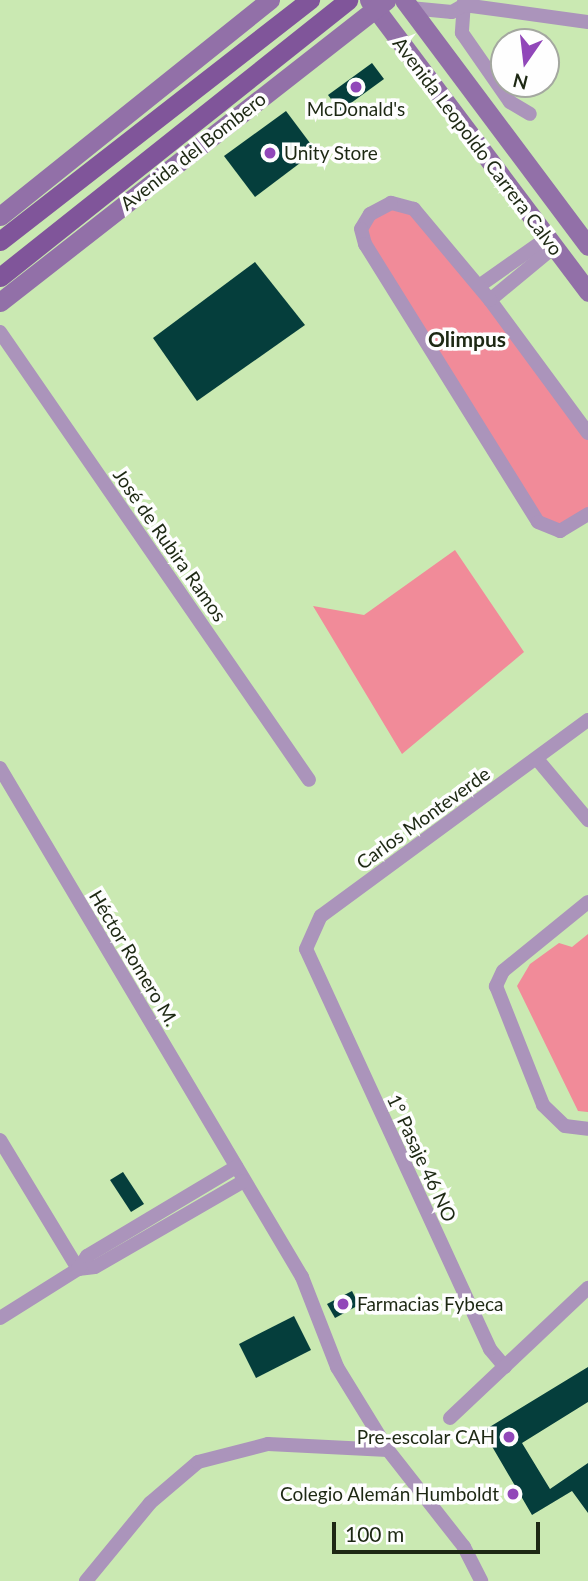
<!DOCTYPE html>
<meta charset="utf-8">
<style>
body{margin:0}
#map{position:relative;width:588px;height:1581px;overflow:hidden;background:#cae9b2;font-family:Lato,sans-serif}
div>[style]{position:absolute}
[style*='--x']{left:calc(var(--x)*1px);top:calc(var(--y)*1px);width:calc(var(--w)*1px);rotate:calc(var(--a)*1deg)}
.green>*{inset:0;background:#f18b99}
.building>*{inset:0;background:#053e3c}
.minor>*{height:14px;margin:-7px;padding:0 7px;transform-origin:7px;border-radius:7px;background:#ab94bb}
.secondary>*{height:19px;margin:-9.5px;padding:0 9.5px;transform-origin:9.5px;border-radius:9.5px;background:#9270a8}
.primary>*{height:19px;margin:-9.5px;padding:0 9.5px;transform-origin:9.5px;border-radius:9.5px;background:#80559a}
.dots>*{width:19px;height:19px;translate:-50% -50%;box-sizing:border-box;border:4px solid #fefefe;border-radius:50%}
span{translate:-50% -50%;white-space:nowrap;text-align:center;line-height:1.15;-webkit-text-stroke:7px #fefefe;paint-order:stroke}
.poi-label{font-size:19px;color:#1d2813}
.left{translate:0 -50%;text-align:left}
.right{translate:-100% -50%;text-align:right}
.street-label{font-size:19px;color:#1d2813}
.neighbourhood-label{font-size:21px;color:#1d2813;font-weight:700}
.north{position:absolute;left:490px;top:28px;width:70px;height:70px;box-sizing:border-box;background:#fefefe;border:2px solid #a4a8a0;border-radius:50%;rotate:194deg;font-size:19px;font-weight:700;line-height:28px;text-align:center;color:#1d2813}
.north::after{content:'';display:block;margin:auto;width:24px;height:32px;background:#9147b9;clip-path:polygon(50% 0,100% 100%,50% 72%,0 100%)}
.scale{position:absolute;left:332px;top:1522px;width:208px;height:32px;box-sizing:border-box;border:4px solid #1d2813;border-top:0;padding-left:9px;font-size:21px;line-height:24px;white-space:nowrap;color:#1d2813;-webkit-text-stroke:5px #fefefe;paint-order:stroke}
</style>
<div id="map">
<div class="green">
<i style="clip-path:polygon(391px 203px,414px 209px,588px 433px,588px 514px,560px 531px,544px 527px,365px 244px,370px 214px)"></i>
<i style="clip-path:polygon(455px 550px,524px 652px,402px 754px,313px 606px,364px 615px)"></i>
<i style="clip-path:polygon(588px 934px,588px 1112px,578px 1111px,517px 986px,530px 964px,559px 943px,572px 947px)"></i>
</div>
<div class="building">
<i style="clip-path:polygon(372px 63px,384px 79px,340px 111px,328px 95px)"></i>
<i style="clip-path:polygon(286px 111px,316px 151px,255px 197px,224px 156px)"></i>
<i style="clip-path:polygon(255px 262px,305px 325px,197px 401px,153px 338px)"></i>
<i style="clip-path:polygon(123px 1172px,144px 1204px,131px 1212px,110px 1180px)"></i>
<i style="clip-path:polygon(352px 1291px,359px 1305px,335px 1318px,327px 1304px)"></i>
<i style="clip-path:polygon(294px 1316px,311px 1350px,256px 1378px,239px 1344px)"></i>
<i style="clip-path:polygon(588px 1367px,588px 1402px,522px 1443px,550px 1489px,588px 1463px,588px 1513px,572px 1491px,532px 1515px,483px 1431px)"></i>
</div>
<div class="minor">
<i style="--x:464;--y:2;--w:31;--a:94"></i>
<i style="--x:462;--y:33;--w:84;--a:55.2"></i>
<i style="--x:510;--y:102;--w:23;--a:31"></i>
<i style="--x:410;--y:8;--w:42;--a:5.4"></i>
<i style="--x:452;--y:12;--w:14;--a:-30"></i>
<i style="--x:464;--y:5;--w:125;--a:7.8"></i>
<i style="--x:479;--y:286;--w:83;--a:-35.2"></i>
<i style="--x:490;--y:300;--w:83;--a:-39.6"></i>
<i style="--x:0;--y:332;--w:544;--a:55.4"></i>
<i style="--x:588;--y:433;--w:165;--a:-126.4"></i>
<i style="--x:490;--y:300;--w:119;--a:-129.9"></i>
<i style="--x:414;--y:209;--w:24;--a:-165"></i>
<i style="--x:391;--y:203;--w:24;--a:152"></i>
<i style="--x:370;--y:214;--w:17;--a:121"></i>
<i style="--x:361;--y:229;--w:16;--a:75"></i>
<i style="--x:365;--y:244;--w:327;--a:58.1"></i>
<i style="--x:538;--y:522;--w:24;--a:22"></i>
<i style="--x:560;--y:531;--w:33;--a:-31"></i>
<i style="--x:537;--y:759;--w:80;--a:50.1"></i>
<i style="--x:0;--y:768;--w:592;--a:59.32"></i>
<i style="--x:302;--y:1277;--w:97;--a:68.7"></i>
<i style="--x:337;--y:1367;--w:97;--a:58.4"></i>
<i style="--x:388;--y:1450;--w:123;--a:51.9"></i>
<i style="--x:464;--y:1547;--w:38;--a:63"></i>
<i style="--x:588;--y:902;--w:109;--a:140.9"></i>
<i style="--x:503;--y:971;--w:17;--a:115"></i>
<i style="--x:496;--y:986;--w:128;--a:68.4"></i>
<i style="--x:543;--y:1105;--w:30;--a:44"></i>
<i style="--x:565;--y:1126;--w:23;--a:7"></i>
<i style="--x:0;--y:1140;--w:151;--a:58.8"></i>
<i style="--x:78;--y:1269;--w:17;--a:-7"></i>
<i style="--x:95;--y:1267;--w:172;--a:-30"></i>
<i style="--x:0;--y:1318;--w:92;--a:-32.1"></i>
<i style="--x:78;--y:1269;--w:16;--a:-55"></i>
<i style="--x:87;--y:1256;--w:174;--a:-30.9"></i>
<i style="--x:505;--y:1367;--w:23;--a:-130"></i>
<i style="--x:490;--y:1349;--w:440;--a:-114.7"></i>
<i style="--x:306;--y:949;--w:36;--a:-66"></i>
<i style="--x:321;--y:916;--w:331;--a:-36.3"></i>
<i style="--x:450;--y:1418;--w:190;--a:-43.3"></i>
<i style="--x:86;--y:1581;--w:101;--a:-50.6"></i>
<i style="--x:150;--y:1503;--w:63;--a:-40.5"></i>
<i style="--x:198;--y:1462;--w:72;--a:-14.4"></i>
<i style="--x:268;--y:1444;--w:120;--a:2.9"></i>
</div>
<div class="secondary">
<i style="--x:369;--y:0;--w:365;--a:53.1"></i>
<i style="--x:404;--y:0;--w:307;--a:53.2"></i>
<i style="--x:0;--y:216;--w:346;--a:-38.7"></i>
<i style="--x:0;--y:302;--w:490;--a:-38"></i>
</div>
<div class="primary">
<i style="--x:0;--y:241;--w:393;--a:-37.9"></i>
<i style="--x:0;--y:277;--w:445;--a:-38.5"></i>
</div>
<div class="dots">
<i style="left:356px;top:87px;background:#9147b9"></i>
<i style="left:270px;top:153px;background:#9147b9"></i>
<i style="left:343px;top:1304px;background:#9147b9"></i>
<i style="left:509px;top:1437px;background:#9147b9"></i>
<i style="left:513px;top:1494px;background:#9147b9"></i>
</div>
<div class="poi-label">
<span style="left:356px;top:109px">McDonald's</span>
<span class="left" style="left:284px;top:153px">Unity Store</span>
<span class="left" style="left:357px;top:1304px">Farmacias Fybeca</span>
<span class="right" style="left:495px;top:1437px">Pre-escolar CAH</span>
<span class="right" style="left:499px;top:1494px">Colegio Alemán Humboldt</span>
</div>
<div class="street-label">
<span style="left:478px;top:146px;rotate:53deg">Avenida Leopoldo Carrera Calvo</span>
<span style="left:193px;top:151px;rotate:-38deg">Avenida del Bombero</span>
<span style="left:170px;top:545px;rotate:55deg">José de Rubira Ramos</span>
<span style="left:423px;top:818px;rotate:-36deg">Carlos Monteverde</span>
<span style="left:134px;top:958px;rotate:59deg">Héctor Romero M.</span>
<span style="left:422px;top:1158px;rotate:65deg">1° Pasaje 46 NO</span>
</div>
<div class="neighbourhood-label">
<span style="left:467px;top:339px">Olimpus</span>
</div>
<div class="north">N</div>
<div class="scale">100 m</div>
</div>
